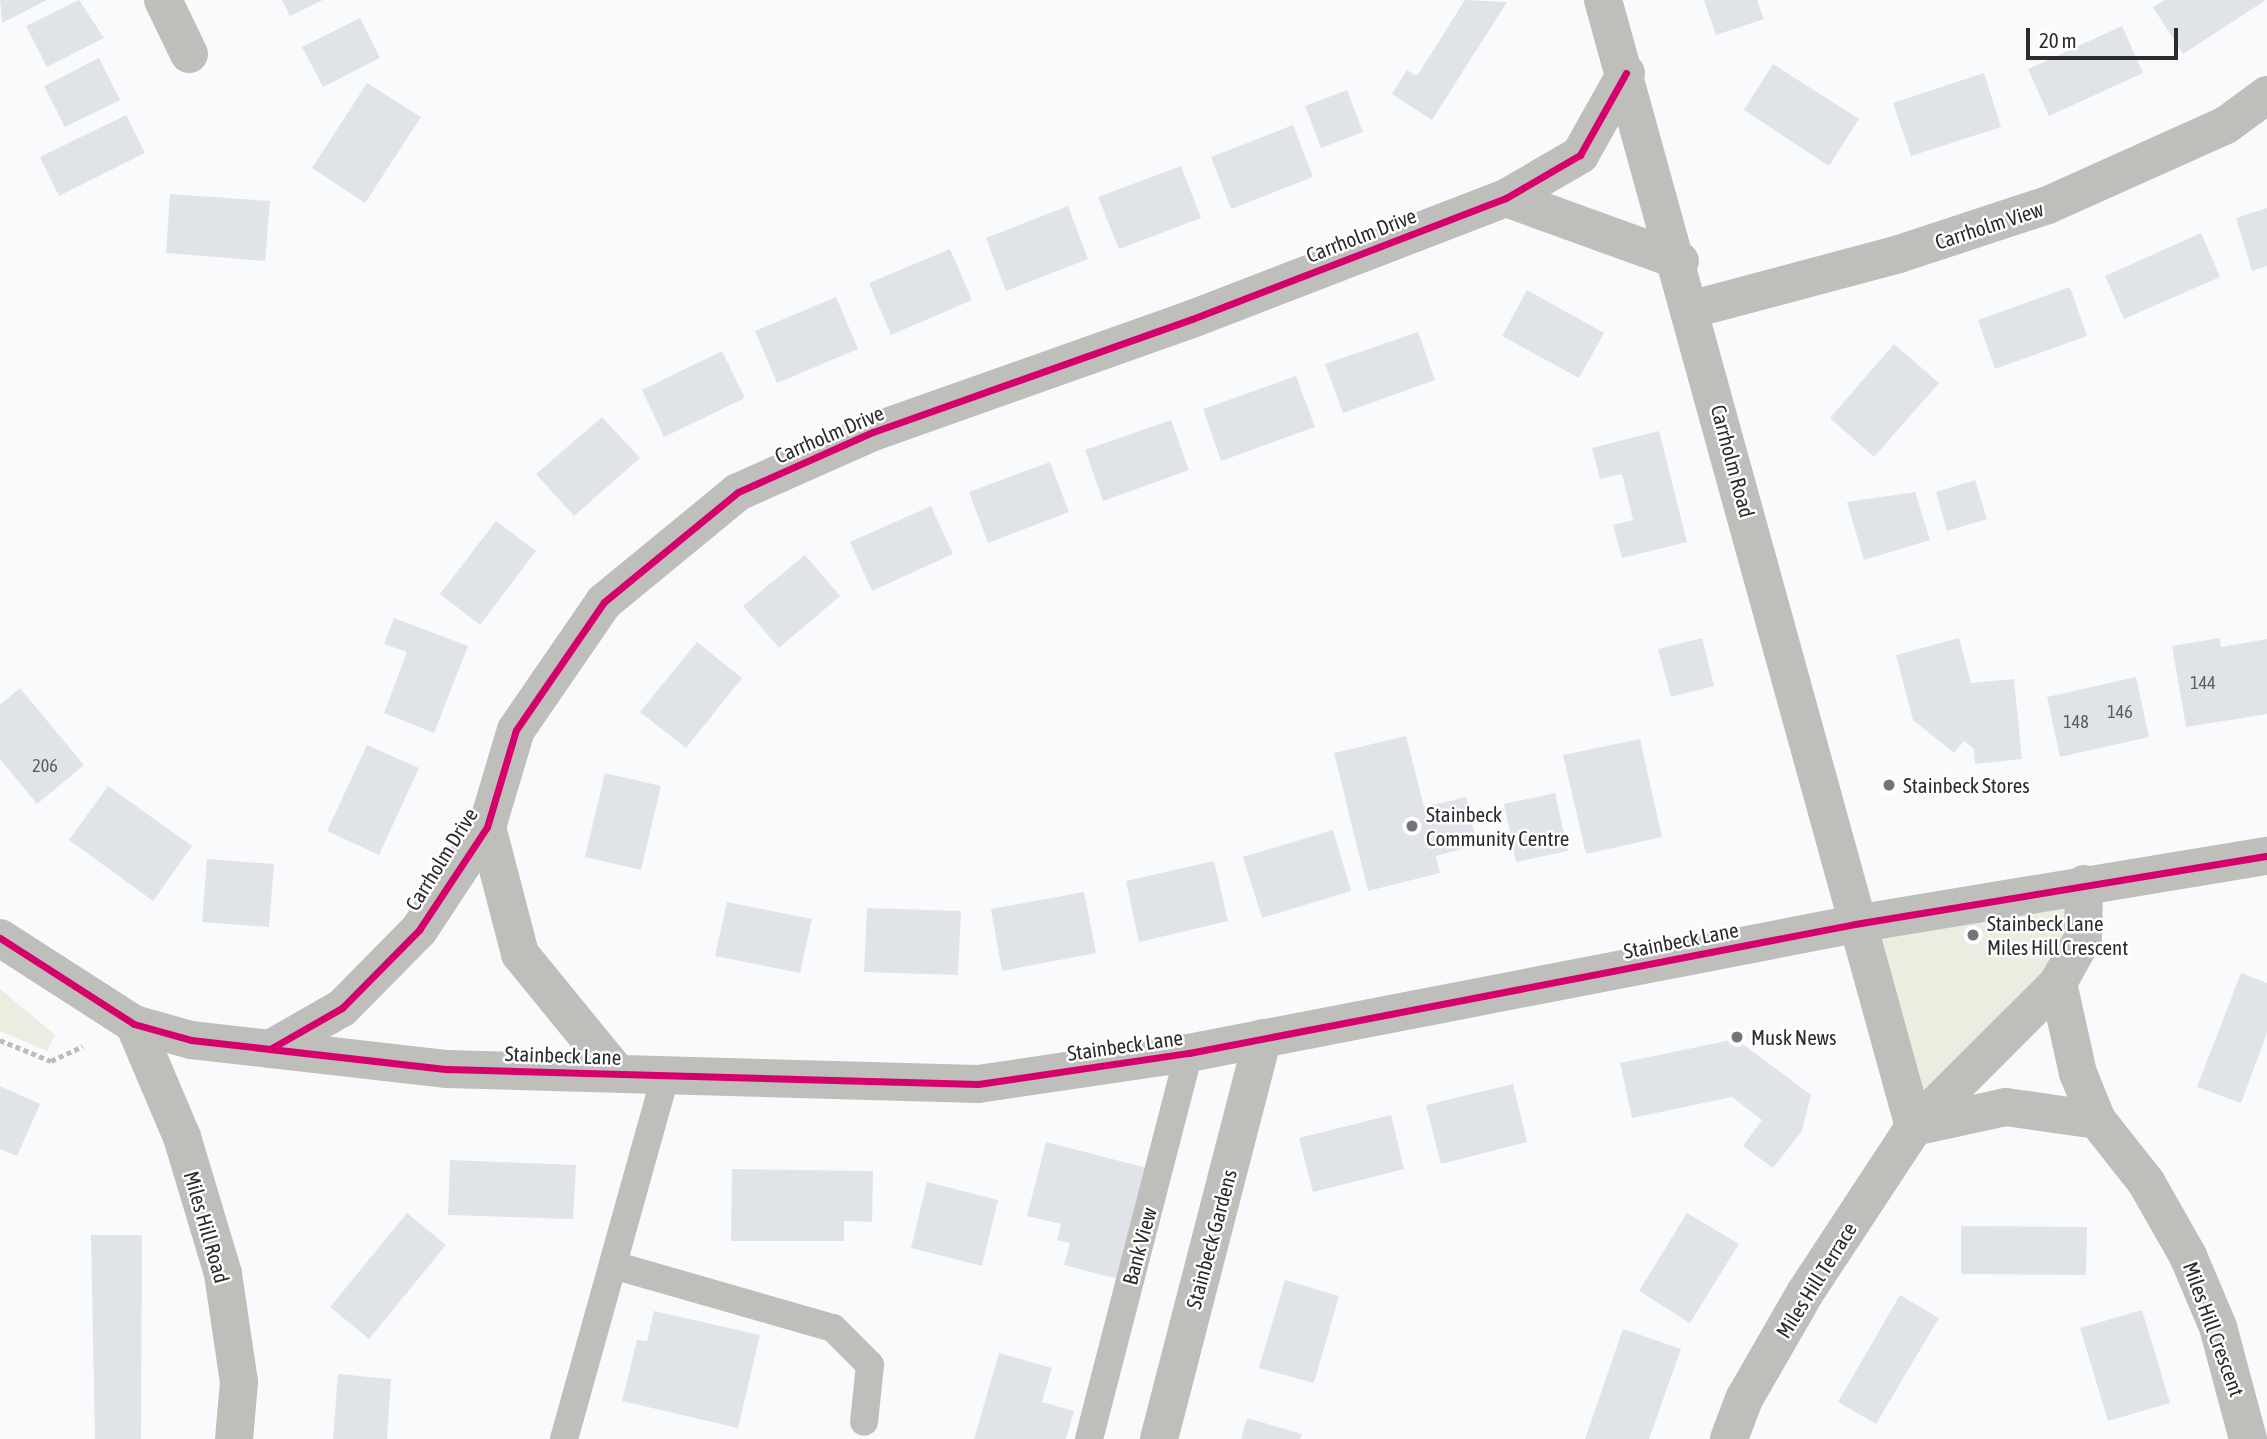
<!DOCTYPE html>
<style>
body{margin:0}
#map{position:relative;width:2267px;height:1439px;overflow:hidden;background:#f9fafc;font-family:"Asap Condensed",sans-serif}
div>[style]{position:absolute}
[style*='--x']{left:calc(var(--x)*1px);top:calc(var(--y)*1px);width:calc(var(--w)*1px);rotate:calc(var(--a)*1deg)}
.green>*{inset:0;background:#edece0}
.building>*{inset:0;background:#e0e4e9}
.path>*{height:4.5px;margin-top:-2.25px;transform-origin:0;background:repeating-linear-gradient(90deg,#bcbcbb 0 5px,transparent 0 8.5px)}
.service>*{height:28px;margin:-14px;padding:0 14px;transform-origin:14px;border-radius:14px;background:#bebebb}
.minor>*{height:38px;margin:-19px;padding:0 19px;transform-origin:19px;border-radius:19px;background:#bebebb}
.tertiary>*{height:38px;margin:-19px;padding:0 19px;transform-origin:19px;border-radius:19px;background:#bebebb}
.cycleway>*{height:7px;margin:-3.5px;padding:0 3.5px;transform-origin:3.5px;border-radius:3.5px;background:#d6006c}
.dots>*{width:19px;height:19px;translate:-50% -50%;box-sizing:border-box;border:4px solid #fff;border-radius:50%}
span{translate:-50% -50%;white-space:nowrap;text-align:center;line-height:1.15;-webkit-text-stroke:5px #fff;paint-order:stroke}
.number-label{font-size:18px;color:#5b5d5f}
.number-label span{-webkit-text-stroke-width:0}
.street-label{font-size:21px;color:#2b2c2d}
.poi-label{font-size:21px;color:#2b2c2d}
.left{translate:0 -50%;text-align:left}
.scale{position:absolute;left:2026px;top:28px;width:152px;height:32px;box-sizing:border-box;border:4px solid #2b2c2d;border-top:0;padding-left:9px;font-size:21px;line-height:24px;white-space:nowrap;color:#2b2c2d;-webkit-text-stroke:5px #fff;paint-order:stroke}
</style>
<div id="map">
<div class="green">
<i style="clip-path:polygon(2084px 884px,2083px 938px,1914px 1127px,1855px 924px)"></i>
<i style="clip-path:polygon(0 989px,55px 1035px,47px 1051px,0 1031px)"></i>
</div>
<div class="building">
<i style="clip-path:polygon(0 0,47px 0,2px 23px)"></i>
<i style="clip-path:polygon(79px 0,104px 38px,47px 67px,26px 26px)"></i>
<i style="clip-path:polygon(282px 0,323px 0,290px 16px)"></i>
<i style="clip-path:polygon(1465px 0,1507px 2px,1432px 120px,1392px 94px,1407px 70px,1417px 76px)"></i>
<i style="clip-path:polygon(1704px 0,1757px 0,1764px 19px,1716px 35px)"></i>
<i style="clip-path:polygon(2165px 0,2266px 0,2183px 54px,2153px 7px)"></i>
<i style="clip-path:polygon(360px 18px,380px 58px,323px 87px,302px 47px)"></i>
<i style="clip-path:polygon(2122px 26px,2143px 73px,2049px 116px,2028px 69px)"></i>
<i style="clip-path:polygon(99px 58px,120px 100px,65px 127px,44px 86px)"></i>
<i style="clip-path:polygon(1773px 64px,1859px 119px,1829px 166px,1744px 110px)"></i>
<i style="clip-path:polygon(1984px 73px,2001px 127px,1911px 156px,1893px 103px)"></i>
<i style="clip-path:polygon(367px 83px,421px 117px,365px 203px,312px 168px)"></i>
<i style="clip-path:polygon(1347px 90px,1363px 132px,1321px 148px,1305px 106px)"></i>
<i style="clip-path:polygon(126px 115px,145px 153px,59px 196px,40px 157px)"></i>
<i style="clip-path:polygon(1293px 125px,1313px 177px,1231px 209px,1211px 157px)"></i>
<i style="clip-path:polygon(1181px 166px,1201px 218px,1119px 249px,1098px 197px)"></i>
<i style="clip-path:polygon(170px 194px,270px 201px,265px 261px,166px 253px)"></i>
<i style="clip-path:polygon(1068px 206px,1088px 259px,1006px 291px,986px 238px)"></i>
<i style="clip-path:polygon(2267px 208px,2267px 266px,2252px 271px,2236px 218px)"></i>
<i style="clip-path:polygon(2201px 233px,2220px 277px,2124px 319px,2105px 276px)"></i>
<i style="clip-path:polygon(950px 249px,972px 300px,891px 335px,869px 283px)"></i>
<i style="clip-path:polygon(2070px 287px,2087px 336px,1995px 369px,1978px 320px)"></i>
<i style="clip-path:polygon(1527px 290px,1604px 333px,1579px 378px,1502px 336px)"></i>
<i style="clip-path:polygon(836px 297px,858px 349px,777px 383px,755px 331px)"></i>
<i style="clip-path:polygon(1418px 332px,1435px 380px,1343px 413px,1325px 364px)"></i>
<i style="clip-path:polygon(1894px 344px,1939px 383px,1874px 457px,1830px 418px)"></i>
<i style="clip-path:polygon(722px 351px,745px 398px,664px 437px,642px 390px)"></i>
<i style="clip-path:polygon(1296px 376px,1315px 427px,1221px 461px,1203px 409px)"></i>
<i style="clip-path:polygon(602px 417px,640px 458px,574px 516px,536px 474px)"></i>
<i style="clip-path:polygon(1171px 420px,1189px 470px,1103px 501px,1085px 450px)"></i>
<i style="clip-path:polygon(1659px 431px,1687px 542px,1622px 558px,1613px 525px,1633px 520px,1622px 474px,1600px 479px,1592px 448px)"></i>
<i style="clip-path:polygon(1050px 462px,1069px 512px,988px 543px,969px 492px)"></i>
<i style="clip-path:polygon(1975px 480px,1987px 519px,1947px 531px,1936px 492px)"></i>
<i style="clip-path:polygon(1915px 492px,1930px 540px,1864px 560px,1847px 502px)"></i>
<i style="clip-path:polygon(931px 506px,953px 554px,872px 591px,850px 542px)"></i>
<i style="clip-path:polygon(496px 521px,536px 551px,480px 625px,440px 594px)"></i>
<i style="clip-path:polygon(805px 555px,840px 596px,779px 648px,743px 606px)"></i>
<i style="clip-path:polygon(394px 618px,468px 646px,434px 733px,384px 713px,407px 652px,384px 644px)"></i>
<i style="clip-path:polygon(1702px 638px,1714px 686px,1671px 697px,1658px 649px)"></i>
<i style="clip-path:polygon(1959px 638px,1971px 683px,2014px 679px,2022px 759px,1975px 764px,1974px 749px,1964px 741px,1954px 753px,1913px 720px,1896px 655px)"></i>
<i style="clip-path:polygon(2220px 638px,2221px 647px,2267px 639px,2267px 714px,2186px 727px,2172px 646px)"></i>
<i style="clip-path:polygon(697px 642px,742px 678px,686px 748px,640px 712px)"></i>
<i style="clip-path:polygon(2136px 677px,2149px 737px,2060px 757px,2047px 697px)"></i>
<i style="clip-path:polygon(20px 688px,84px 765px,37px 804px,0 759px,0 705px)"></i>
<i style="clip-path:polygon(1406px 736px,1424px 807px,1466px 797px,1477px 845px,1436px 856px,1440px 873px,1368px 891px,1334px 753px)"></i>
<i style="clip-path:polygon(1640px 739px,1662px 837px,1586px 854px,1563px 755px)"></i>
<i style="clip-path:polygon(367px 745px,419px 768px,379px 855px,327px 831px)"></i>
<i style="clip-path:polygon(605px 773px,661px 786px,641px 870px,585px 857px)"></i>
<i style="clip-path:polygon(108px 786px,192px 846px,153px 901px,69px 840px)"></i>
<i style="clip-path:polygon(1555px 793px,1568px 851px,1516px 862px,1504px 804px)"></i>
<i style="clip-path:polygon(1333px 830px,1351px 891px,1262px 918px,1243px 857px)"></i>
<i style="clip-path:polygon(207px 859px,274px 864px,269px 927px,202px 922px)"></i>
<i style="clip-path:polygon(1214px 861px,1228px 921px,1139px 942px,1126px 881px)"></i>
<i style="clip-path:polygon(1084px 892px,1096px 953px,1002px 971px,991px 909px)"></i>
<i style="clip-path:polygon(727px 902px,812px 919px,800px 973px,715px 956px)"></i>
<i style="clip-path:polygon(867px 908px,961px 911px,958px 975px,864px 972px)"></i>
<i style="clip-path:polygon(2241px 973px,2267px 983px,2267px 1033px,2241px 1103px,2197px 1087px)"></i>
<i style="clip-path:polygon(1736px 1039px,1811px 1095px,1802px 1131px,1773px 1168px,1743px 1146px,1762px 1120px,1732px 1097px,1632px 1118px,1620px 1063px)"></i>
<i style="clip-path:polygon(1513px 1084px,1527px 1142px,1441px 1164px,1426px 1105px)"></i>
<i style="clip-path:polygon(0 1086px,40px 1104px,17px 1156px,0 1149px)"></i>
<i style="clip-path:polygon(1391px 1115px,1404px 1169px,1313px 1192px,1299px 1138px)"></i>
<i style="clip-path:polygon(1046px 1142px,1147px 1168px,1118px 1279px,1064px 1265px,1070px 1243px,1057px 1240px,1061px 1224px,1027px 1216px)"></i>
<i style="clip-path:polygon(450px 1160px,576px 1165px,573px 1219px,448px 1215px)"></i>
<i style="clip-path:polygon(732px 1169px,873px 1171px,872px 1222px,844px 1221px,844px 1241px,731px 1241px)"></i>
<i style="clip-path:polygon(927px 1182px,998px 1200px,982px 1266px,911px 1248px)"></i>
<i style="clip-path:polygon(407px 1213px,446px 1245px,369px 1339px,330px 1307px)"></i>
<i style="clip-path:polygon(1687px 1213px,1739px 1244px,1690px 1323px,1639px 1291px)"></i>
<i style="clip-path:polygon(1961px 1226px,2087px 1227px,2086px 1275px,1961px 1274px)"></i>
<i style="clip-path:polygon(91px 1235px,142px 1235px,141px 1439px,95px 1439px)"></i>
<i style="clip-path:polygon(1285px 1280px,1339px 1296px,1314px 1383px,1259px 1368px)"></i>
<i style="clip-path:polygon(1900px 1295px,1939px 1318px,1876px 1424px,1838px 1402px)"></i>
<i style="clip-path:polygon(2142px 1310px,2170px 1403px,2108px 1421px,2080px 1328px)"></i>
<i style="clip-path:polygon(654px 1311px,760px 1335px,738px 1428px,622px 1401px,637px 1340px,647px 1341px)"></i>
<i style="clip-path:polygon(1623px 1329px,1681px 1349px,1649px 1439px,1585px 1439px)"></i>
<i style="clip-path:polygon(999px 1353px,1052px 1368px,1042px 1402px,1074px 1411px,1066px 1439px,974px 1439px)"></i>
<i style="clip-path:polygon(338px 1374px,391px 1379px,387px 1439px,333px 1439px)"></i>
<i style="clip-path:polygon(1247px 1418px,1302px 1434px,1300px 1439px,1241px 1439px)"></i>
</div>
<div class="path">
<i style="--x:0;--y:1040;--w:55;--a:22.4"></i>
<i style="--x:51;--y:1061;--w:35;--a:-25"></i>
</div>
<div class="service">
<i style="--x:613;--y:1265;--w:229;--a:16"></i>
<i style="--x:833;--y:1328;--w:52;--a:45"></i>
<i style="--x:870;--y:1365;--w:57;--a:96"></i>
<i style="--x:564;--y:1439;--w:376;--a:-74.4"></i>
<i style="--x:1089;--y:1439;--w:399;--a:-75.5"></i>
</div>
<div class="minor">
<i style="--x:163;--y:0;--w:60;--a:64.3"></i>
<i style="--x:1603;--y:0;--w:1169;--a:74.57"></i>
<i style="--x:1914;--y:1127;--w:199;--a:123.3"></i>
<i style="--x:1805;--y:1293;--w:122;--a:119.9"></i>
<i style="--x:1744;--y:1399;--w:43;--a:110.6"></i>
<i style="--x:1506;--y:198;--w:185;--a:19.9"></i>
<i style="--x:1693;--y:309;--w:213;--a:-14.9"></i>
<i style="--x:1899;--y:254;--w:157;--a:-18.2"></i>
<i style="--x:2048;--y:205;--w:195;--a:-24.2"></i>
<i style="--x:2226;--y:125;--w:51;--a:-36.2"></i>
<i style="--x:487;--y:827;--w:131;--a:75.4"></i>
<i style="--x:520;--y:954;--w:154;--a:50.8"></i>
<i style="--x:2058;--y:983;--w:92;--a:77.5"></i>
<i style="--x:2078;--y:1073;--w:51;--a:68"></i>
<i style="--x:2097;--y:1120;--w:79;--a:51.7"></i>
<i style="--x:2146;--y:1182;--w:85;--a:60.4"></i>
<i style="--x:2188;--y:1256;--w:77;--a:67.1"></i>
<i style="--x:2218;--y:1327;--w:116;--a:75"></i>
<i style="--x:134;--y:1024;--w:123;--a:67"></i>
<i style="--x:182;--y:1137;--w:143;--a:73.3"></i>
<i style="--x:223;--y:1274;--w:109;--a:81.6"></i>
<i style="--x:239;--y:1382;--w:57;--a:95"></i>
<i style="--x:270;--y:1049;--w:83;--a:-29.7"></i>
<i style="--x:342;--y:1008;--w:110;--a:-45.4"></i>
<i style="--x:419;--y:930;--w:123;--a:-56.6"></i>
<i style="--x:487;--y:827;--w:101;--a:-73.4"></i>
<i style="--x:516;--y:730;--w:155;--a:-55.5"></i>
<i style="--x:604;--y:602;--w:173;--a:-39.4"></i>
<i style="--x:738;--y:492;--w:148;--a:-24"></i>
<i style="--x:873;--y:432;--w:338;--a:-19.5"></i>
<i style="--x:1192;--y:319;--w:337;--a:-21.1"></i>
<i style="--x:1506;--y:198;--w:86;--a:-30.2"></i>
<i style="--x:1580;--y:155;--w:94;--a:-60.7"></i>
<i style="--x:1914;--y:1127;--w:204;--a:-45"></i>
<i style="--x:2058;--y:983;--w:51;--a:-60.9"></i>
<i style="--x:2083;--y:938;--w:54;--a:-88.9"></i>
<i style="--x:1914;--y:1127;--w:94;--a:-12.3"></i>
<i style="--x:2006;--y:1107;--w:92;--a:8.1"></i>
<i style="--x:1159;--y:1439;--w:414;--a:-75.5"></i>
</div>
<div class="tertiary">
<i style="--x:0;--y:938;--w:159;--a:32.7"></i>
<i style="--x:134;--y:1024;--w:59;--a:15.7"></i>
<i style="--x:191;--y:1040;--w:258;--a:6.5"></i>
<i style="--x:447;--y:1069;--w:531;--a:1.62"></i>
<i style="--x:978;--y:1084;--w:213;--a:-8.4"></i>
<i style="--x:1189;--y:1053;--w:678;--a:-10.96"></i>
<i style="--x:1855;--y:924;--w:418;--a:-9.4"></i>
</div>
<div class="cycleway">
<i style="--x:0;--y:938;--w:159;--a:32.7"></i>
<i style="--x:134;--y:1024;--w:59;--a:15.7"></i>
<i style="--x:191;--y:1040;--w:258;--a:6.5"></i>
<i style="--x:447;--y:1069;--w:531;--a:1.62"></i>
<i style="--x:978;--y:1084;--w:213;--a:-8.4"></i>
<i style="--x:1189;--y:1053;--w:678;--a:-10.96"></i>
<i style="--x:1855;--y:924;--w:418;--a:-9.4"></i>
<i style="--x:270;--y:1049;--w:83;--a:-29.7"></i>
<i style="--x:342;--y:1008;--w:110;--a:-45.4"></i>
<i style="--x:419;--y:930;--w:123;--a:-56.6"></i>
<i style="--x:487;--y:827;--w:101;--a:-73.4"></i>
<i style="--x:516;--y:730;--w:155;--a:-55.5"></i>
<i style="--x:604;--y:602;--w:173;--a:-39.4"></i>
<i style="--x:738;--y:492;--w:148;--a:-24"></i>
<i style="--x:873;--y:432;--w:338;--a:-19.5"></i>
<i style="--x:1192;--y:319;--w:337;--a:-21.1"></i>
<i style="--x:1506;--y:198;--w:86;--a:-30.2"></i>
<i style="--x:1580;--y:155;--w:94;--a:-60.7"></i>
</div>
<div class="dots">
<i style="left:1889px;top:785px;background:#737475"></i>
<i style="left:1412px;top:826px;background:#737475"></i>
<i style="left:1973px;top:935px;background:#737475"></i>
<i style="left:1737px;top:1037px;background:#737475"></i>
</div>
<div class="number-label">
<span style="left:2203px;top:683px">144</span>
<span style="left:2120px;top:712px">146</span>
<span style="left:2076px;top:722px">148</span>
<span style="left:45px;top:766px">206</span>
</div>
<div class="street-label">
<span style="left:1989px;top:225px;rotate:-18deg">Carrholm View</span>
<span style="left:1361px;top:235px;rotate:-21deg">Carrholm Drive</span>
<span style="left:829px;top:434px;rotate:-23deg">Carrholm Drive</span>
<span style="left:1733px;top:461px;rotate:75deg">Carrholm Road</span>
<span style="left:441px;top:859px;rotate:-58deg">Carrholm Drive</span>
<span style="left:1681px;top:940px;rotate:-11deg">Stainbeck Lane</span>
<span style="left:1125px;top:1045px;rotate:-8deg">Stainbeck Lane</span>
<span style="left:563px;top:1055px;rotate:2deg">Stainbeck Lane</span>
<span style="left:207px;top:1227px;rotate:74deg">Miles Hill Road</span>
<span style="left:1211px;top:1239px;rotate:-75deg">Stainbeck Gardens</span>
<span style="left:1139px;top:1246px;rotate:-75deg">Bank View</span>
<span style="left:1816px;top:1280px;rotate:-58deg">Miles Hill Terrace</span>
<span style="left:2214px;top:1329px;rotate:70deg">Miles Hill Crescent</span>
</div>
<div class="poi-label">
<span class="left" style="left:1903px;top:785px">Stainbeck Stores</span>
<span class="left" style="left:1426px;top:826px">Stainbeck<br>Community Centre</span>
<span class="left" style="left:1987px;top:935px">Stainbeck Lane<br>Miles Hill Crescent</span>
<span class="left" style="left:1751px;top:1037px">Musk News</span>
</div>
<div class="scale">20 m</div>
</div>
